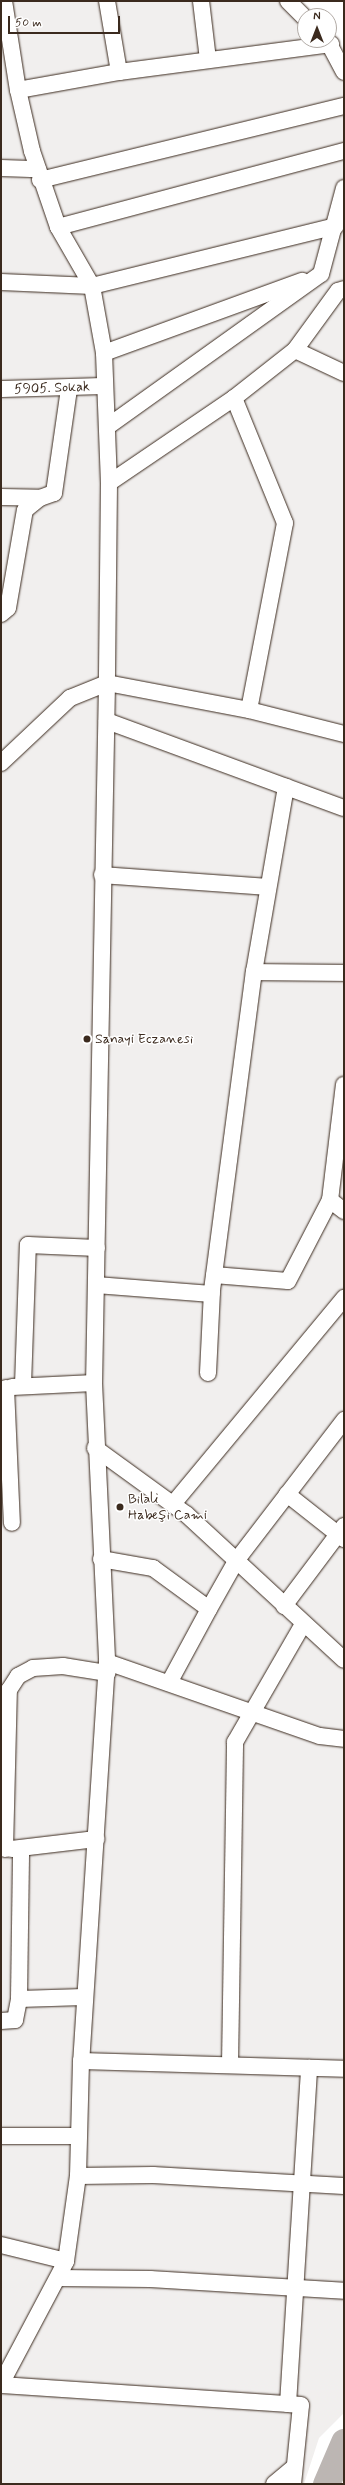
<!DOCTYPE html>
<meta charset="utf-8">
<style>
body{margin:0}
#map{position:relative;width:345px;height:2485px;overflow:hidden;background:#fff;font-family:Mynerve,sans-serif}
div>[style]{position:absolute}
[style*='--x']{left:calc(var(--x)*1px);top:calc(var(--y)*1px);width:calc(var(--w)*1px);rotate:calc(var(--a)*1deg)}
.built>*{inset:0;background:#f1efee}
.river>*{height:27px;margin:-13.5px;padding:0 13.5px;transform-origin:13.5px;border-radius:13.5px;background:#bcb6b3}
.roads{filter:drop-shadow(0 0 1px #3b2a1e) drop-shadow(0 0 1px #3b2a1e)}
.minor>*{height:16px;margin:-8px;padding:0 8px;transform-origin:8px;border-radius:8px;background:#fff}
.dots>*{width:11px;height:11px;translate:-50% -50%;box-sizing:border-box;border:2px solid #fff;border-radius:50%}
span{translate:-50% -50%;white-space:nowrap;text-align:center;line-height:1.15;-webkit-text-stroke:3px #fff;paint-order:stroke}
.street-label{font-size:14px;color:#3b2a1e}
.poi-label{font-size:14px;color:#3b2a1e}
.left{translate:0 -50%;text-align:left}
.frame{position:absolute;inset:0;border:2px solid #3b2a1e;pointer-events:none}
.north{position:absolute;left:297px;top:8px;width:40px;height:40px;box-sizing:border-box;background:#fff;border:1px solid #b1aaa5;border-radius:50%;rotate:0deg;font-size:11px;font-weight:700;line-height:16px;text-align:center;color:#3b2a1e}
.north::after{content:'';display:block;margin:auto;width:14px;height:18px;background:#3b2a1e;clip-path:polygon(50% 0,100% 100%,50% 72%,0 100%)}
.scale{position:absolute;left:8px;top:16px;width:112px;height:18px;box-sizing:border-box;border:2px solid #3b2a1e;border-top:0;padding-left:5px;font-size:12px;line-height:14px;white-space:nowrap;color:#3b2a1e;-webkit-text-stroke:3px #fff;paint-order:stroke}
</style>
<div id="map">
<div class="built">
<i style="clip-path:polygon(1px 1px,284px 1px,305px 26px,305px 40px,344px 65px,344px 2413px,319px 2438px,304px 2484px,1px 2484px)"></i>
</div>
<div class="river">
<i style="--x:326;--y:2484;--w:46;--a:-66.8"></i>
</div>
<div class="roads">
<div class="minor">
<i style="--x:4;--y:1;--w:90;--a:81.1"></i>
<i style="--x:18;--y:90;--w:63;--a:77.1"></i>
<i style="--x:32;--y:151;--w:80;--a:71.1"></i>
<i style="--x:58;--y:227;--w:68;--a:60"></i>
<i style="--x:92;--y:286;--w:68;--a:79.8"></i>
<i style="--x:104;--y:353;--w:130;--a:87.8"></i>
<i style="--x:109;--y:483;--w:200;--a:90.6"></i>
<i style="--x:107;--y:683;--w:700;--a:91.06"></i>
<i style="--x:94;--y:1383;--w:279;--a:87.3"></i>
<i style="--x:107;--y:1662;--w:225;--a:19.2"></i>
<i style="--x:320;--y:1736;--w:24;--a:7"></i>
<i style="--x:107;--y:1;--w:72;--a:80.4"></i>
<i style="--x:201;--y:1;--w:59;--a:83.2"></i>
<i style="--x:288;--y:1;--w:24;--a:45"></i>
<i style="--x:327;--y:40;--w:36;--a:62"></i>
<i style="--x:18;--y:90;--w:103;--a:-10.1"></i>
<i style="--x:119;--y:72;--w:214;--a:-7.5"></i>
<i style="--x:1;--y:168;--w:37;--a:2"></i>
<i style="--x:40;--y:180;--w:313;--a:-13.7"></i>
<i style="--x:58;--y:227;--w:296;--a:-14.9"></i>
<i style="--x:1;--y:282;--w:91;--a:2.5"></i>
<i style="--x:92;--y:286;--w:251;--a:-13.8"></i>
<i style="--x:344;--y:289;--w:6;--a:162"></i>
<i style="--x:338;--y:291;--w:73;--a:126.1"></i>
<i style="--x:295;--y:350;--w:54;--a:25.1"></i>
<i style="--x:104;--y:353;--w:211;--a:-20"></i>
<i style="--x:1;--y:389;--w:102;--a:-1.7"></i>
<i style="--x:234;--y:398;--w:135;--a:67.8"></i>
<i style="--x:285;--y:523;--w:190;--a:100.9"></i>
<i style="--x:107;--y:427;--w:263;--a:-35.6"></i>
<i style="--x:321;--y:274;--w:89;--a:-75"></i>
<i style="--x:109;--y:483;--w:151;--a:-34.2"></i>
<i style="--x:234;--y:398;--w:78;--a:-38.2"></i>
<i style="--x:1;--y:497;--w:39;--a:1"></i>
<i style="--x:1;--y:614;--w:9;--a:-41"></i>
<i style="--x:8;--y:608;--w:99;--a:-80.2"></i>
<i style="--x:25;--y:510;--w:19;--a:-39"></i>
<i style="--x:40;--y:498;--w:15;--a:-20"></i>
<i style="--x:54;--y:493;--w:105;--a:-81.8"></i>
<i style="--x:107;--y:721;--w:252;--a:20.2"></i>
<i style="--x:1;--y:763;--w:95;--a:-43.3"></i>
<i style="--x:70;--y:698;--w:40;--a:-22"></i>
<i style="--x:107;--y:683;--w:145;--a:10.8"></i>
<i style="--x:249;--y:710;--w:98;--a:14.2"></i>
<i style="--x:102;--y:875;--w:166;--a:4.1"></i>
<i style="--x:254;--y:972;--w:90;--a:0.6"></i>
<i style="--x:330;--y:1200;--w:18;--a:38"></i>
<i style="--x:214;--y:1275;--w:74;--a:4.6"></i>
<i style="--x:288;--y:1281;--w:91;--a:-62.6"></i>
<i style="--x:330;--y:1200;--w:116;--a:-83.1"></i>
<i style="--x:96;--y:1285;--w:116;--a:4.4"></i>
<i style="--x:208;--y:1373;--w:83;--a:-87.2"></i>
<i style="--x:212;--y:1290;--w:321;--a:-82.5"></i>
<i style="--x:254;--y:972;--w:188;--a:-80.2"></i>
<i style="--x:23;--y:1385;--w:140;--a:-88"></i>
<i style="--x:28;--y:1245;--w:69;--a:2.5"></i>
<i style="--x:12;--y:1387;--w:82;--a:-2.8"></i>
<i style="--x:6;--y:1388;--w:135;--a:87.5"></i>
<i style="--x:95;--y:1448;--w:112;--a:36"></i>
<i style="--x:186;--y:1514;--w:215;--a:42.7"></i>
<i style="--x:287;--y:1494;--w:73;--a:38.3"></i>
<i style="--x:173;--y:1504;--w:268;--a:-50.3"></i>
<i style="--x:101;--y:1559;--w:53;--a:9.8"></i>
<i style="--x:153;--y:1568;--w:69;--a:36.2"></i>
<i style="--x:209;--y:1609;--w:55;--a:-60.6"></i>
<i style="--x:236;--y:1561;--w:178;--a:-52.5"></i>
<i style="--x:284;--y:1606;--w:100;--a:-53.1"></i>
<i style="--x:107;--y:1662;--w:400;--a:93.7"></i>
<i style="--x:81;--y:2061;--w:263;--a:1.7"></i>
<i style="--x:169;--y:1683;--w:84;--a:-61.6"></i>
<i style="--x:5;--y:1849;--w:159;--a:-88.6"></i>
<i style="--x:9;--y:1690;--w:17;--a:-57"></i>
<i style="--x:18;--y:1676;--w:17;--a:-28"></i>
<i style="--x:33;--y:1668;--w:30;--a:-4"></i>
<i style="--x:63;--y:1666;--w:45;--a:9"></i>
<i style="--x:11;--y:1849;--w:86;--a:-6.7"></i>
<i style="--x:19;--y:1999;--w:65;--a:-1.8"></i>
<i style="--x:1;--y:2021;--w:14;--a:-4"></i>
<i style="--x:15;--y:2020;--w:21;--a:-79"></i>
<i style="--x:19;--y:1999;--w:150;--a:-89.2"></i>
<i style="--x:230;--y:2065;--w:323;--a:-89.1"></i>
<i style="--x:235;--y:1742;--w:136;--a:-60"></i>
<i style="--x:1;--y:2136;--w:78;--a:0"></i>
<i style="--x:78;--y:2176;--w:75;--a:-0.8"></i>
<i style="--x:153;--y:2175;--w:191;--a:3.3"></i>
<i style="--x:1;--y:2245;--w:67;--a:13.8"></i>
<i style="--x:59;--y:2278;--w:91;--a:0.6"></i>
<i style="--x:150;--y:2279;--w:194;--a:3.5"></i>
<i style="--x:1;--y:2384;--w:139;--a:-62.1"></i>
<i style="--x:66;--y:2261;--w:86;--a:-82"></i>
<i style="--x:78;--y:2176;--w:115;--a:-88.5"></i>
<i style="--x:1;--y:2385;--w:288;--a:3.8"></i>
<i style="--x:274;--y:2484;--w:25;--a:-40"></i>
<i style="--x:293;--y:2484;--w:79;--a:-84.2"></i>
<i style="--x:301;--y:2405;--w:13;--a:-176"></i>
<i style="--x:288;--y:2404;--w:337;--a:-86.4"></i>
</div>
</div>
<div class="dots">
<i style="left:87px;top:1039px;background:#3b2a1e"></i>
<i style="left:120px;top:1507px;background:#3b2a1e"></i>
</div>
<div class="street-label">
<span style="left:52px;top:388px;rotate:-2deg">5905. Sokak</span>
</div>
<div class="poi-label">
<span class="left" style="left:95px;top:1039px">Sanayi Eczanesi</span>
<span class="left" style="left:128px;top:1507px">Bilali<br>Habeşi Cami</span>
</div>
<div class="frame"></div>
<div class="north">N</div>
<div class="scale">50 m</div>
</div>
